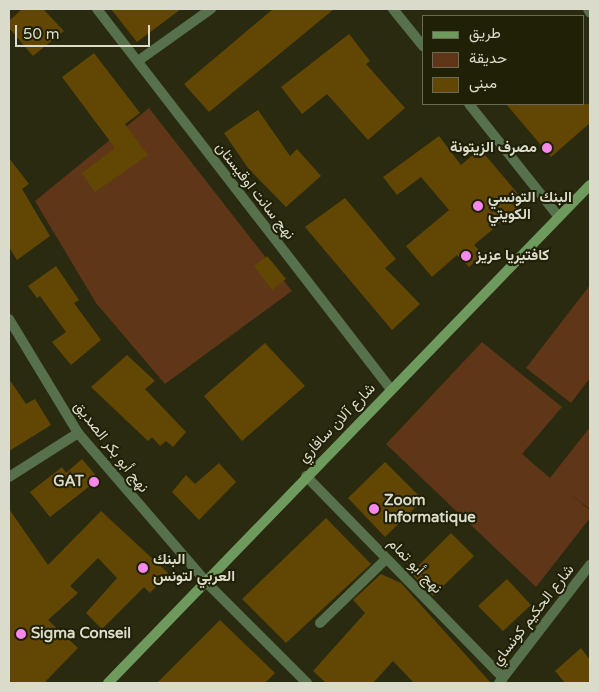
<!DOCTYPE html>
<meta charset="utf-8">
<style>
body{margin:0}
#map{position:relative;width:599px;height:692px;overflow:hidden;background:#292a0f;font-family:"Varela Round",Vazirmatn,sans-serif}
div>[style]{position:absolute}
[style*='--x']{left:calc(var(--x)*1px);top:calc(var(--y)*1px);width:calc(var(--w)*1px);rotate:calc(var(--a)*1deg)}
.green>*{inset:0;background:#5f3618}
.building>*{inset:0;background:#624704}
.street>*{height:10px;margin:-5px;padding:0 5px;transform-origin:5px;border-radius:5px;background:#56714c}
.secondary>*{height:10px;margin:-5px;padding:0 5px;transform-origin:5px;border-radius:5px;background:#6e9a5e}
.dots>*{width:14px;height:14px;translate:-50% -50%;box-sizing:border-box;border:2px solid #202006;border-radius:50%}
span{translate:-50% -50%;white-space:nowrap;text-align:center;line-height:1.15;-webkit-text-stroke:4px #202006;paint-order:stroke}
.poi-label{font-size:15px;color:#dadbcb;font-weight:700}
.right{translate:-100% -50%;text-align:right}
.left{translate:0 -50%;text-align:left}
.street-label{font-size:15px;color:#dadbcb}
.frame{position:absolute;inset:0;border:10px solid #dadbcb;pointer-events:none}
.legend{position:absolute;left:422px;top:15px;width:162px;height:90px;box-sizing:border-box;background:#202006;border:1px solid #6a6b55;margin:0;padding:6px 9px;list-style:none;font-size:15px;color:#dadbcb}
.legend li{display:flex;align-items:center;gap:10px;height:25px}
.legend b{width:25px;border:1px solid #6a6b55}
.scale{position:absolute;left:15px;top:25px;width:135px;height:22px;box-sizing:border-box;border:2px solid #dadbcb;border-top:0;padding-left:6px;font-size:15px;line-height:18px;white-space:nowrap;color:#dadbcb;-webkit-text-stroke:4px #202006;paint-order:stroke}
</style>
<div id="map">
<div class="green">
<i style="clip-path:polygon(149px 108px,292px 291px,165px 384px,96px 303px,35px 201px)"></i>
<i style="clip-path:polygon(590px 285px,590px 378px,571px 403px,526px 368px)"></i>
<i style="clip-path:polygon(482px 342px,562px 407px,522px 454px,550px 478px,590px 427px,590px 509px,569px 493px,590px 510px,590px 518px,536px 587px,386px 444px)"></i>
</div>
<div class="building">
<i style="clip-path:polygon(22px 9px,43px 9px,64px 31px,33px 56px,9px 28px,9px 21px)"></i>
<i style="clip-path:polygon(111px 9px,181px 9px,137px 42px)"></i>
<i style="clip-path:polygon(273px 9px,334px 9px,209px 112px,184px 84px)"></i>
<i style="clip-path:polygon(349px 34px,370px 61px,366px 64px,405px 108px,368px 140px,327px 94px,302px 114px,281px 87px)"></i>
<i style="clip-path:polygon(94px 53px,140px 113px,125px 124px,148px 155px,95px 192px,82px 173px,115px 148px,62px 77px)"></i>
<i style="clip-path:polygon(506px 104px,590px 104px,590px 123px,551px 157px)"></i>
<i style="clip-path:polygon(258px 110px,290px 156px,297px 149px,321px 176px,286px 207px,248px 168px,224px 133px)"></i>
<i style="clip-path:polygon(439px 136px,461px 165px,480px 149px,525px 202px,474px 245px,483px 254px,469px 267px,457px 255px,432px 277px,406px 246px,449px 210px,421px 177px,397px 195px,383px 177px)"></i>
<i style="clip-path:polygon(9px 158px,29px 184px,22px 189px,50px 236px,17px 260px,9px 247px)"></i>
<i style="clip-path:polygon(345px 198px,396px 259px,385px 268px,420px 304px,392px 330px,305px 227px)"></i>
<i style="clip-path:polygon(267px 256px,286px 279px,272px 290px,254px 266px)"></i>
<i style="clip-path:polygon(56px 266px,79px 300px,74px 303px,101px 340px,71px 365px,52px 342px,66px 332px,40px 296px,37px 298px,28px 286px)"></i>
<i style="clip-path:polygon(265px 343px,305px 386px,242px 441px,204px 396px)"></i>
<i style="clip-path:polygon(127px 355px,155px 381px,145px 389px,186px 432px,173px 447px,166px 441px,160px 446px,152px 437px,148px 441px,91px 387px)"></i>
<i style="clip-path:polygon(9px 379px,26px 404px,35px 399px,51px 425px,9px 451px)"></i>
<i style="clip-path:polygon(82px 459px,99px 479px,50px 517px,30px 492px,62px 467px,66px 473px)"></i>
<i style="clip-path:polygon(385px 462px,423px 500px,385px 537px,348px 498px)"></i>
<i style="clip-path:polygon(219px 463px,236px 482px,199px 520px,172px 492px,186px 475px,195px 484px)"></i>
<i style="clip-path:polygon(9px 509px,48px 565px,101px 511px,168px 573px,150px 593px,144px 587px,102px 629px,86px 613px,117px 578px,98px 558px,70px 586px,78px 593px,48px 620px,78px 648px,44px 683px,9px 683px)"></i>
<i style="clip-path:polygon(326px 518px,371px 564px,286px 643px,242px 599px)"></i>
<i style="clip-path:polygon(451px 533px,474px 556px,433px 596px,411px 573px)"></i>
<i style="clip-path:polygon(381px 574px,401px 583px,491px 683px,414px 683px,393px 661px,373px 683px,326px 683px,313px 671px,365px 613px,353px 600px)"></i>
<i style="clip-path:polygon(507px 579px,531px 605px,503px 631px,478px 606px)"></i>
<i style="clip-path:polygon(220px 620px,275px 673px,265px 683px,157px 683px)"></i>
<i style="clip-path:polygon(581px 648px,590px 660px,590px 683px,565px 683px,555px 671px)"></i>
</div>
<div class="street">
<i style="--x:97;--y:9;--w:481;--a:52.3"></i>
<i style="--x:393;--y:9;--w:48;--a:51"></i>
<i style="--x:588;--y:9;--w:4;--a:63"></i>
<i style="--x:138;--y:61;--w:90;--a:-35.5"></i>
<i style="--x:469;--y:104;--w:144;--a:51.5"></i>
<i style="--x:9;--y:319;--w:133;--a:58.8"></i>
<i style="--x:78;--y:433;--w:196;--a:49.3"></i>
<i style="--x:206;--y:582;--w:143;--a:45"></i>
<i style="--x:306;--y:476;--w:282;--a:45.7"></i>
<i style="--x:9;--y:477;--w:82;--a:-32.5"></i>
<i style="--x:320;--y:623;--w:92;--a:-44.1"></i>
<i style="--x:499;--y:683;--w:149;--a:-52.4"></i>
</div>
<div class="secondary">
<i style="--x:108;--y:683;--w:693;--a:-45.94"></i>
</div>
<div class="dots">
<i style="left:547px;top:148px;background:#f888ea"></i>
<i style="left:478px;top:206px;background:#f888ea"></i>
<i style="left:466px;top:256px;background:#f888ea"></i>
<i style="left:94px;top:482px;background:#f888ea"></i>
<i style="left:374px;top:509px;background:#f888ea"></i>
<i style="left:143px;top:568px;background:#f888ea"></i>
<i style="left:21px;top:634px;background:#f888ea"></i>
</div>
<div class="poi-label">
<span class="right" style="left:537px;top:148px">مصرف الزيتونة</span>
<span class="left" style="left:488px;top:206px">البنك التونسي<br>الكويتي</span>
<span class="left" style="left:476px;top:256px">كافتيريا عزيز</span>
<span class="right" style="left:84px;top:482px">GAT</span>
<span class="left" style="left:384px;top:509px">Zoom<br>Informatique</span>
<span class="left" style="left:153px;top:568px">البنك<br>العربي لتونس</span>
<span class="left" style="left:31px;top:634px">Sigma Conseil</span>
</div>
<div class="street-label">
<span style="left:255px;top:191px;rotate:52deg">نهج سانت اوقيستان</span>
<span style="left:337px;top:423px;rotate:-46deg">شارع آلان سافاري</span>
<span style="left:111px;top:447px;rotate:52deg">نهج أبو بكر الصديق</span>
<span style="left:415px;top:566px;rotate:46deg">نهج أبو تمام</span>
<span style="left:533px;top:615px;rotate:-52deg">شارع الحكيم كونساي</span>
</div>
<div class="frame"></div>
<ul class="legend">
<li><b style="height:6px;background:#6e9a5e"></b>طريق</li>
<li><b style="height:14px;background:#5f3618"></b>حديقة</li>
<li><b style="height:14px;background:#624704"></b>مبنى</li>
</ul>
<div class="scale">50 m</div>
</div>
